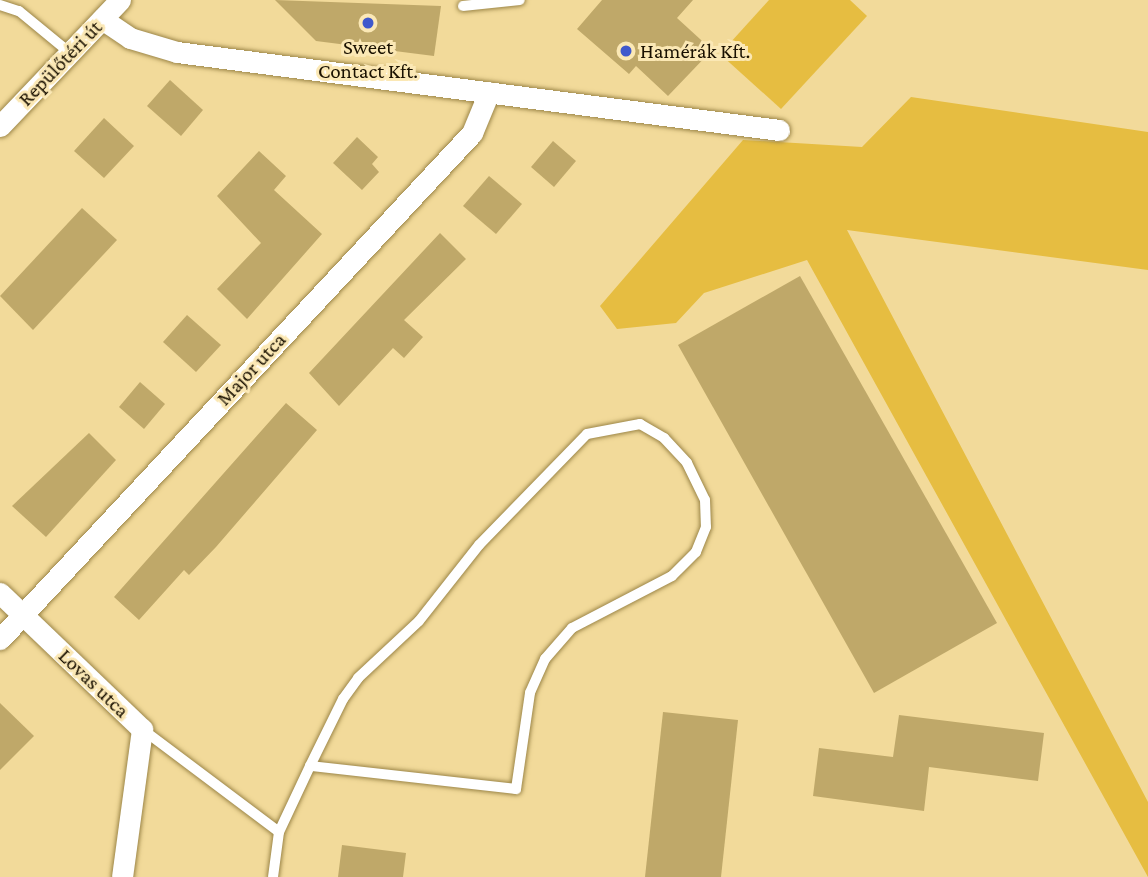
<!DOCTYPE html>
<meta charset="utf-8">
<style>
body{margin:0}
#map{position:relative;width:1148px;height:877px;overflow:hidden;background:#f2da9a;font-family:"Crimson Pro",serif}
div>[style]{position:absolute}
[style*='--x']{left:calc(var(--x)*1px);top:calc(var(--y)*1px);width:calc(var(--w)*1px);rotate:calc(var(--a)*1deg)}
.green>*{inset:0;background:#e6bd41}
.building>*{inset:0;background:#bfa869}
.roads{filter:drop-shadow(0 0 2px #9c8648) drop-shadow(0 0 2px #9c8648)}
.service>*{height:10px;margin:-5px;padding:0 5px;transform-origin:5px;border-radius:5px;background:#fff}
.minor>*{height:21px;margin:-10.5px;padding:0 10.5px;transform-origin:10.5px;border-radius:10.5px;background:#fff}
.dots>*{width:19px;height:19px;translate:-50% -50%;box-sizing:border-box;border:4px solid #fbe8b5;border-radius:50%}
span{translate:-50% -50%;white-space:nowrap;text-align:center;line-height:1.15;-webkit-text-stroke:6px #fbe8b5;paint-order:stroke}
.poi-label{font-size:21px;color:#1a1100}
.left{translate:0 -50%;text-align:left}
.street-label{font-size:21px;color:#1a1100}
</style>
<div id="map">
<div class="green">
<i style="clip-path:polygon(769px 0,850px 0,867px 16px,781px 109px,720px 54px)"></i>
<i style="clip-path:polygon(911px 97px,1148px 132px,1148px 270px,847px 230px,1148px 802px,1148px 877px,807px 260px,704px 293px,676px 323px,617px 329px,600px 306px,743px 140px,862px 147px)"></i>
</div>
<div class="building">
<i style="clip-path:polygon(275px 0,441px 6px,434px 56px,316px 41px)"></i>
<i style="clip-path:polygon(602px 0,693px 0,677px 18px,712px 50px,668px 96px,636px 66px,629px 74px,577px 29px)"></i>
<i style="clip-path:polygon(170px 80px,203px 110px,181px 136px,147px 106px)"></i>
<i style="clip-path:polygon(104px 118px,134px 146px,104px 178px,74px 151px)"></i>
<i style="clip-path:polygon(357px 137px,378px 157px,372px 164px,379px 172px,362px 190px,333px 163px)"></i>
<i style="clip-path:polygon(553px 141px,576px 161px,554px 187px,531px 167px)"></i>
<i style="clip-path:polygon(259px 151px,286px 176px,274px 190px,322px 234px,247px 319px,217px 289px,261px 243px,217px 196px)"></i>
<i style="clip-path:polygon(489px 176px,522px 204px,496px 234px,463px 206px)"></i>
<i style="clip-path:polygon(82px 208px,117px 240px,33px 330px,0 296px)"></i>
<i style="clip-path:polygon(440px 233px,466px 259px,404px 320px,423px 337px,404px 358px,393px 348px,339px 406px,309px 373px)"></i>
<i style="clip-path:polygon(800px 276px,997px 623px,874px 693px,678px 345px)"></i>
<i style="clip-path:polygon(187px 315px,221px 345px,196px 372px,163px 342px)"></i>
<i style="clip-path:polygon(140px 382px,165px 404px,144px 429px,119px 407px)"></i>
<i style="clip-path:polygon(286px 403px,317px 430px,216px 547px,189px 575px,184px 570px,139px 620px,114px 597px)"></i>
<i style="clip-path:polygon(89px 433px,116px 460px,46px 537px,12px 506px)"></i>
<i style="clip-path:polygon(0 703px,34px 736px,0 770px)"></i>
<i style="clip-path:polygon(663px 712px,738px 720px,721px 877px,645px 877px)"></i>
<i style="clip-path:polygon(899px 715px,1044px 733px,1038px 781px,929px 767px,924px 811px,813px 796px,819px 748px,893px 757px)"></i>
<i style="clip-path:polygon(342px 845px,406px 853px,403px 877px,338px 877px)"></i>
</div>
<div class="roads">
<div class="service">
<i style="--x:0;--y:5;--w:20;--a:18"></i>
<i style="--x:19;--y:11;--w:66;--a:39.5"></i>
<i style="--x:463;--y:6;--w:57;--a:-6"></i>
<i style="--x:142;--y:729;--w:171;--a:36.9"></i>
<i style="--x:279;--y:832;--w:45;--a:97.6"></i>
<i style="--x:279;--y:832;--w:73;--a:-64.8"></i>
<i style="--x:310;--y:766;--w:75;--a:-63.8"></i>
<i style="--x:343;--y:699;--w:26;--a:-54"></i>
<i style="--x:358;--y:678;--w:83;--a:-43.1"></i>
<i style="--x:419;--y:621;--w:97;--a:-51.7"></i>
<i style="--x:479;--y:545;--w:155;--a:-45.8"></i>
<i style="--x:587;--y:434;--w:54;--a:-10.7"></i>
<i style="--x:640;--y:424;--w:28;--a:30"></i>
<i style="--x:664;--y:438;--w:34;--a:47"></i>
<i style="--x:687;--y:463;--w:41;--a:64.1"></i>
<i style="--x:705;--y:500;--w:27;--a:88"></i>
<i style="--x:706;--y:527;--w:27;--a:112"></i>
<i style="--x:696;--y:552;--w:34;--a:135"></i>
<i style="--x:672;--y:576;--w:113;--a:152.5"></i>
<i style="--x:572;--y:628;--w:41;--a:131.1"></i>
<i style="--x:545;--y:659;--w:37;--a:114"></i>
<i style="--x:530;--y:693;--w:97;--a:98.3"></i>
<i style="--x:516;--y:789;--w:207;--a:-173.6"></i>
</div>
<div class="minor">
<i style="--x:102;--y:19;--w:34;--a:34"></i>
<i style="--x:130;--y:38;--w:49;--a:16.6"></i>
<i style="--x:177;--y:52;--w:607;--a:7.38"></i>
<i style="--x:0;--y:126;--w:174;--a:-46.4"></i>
<i style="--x:0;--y:593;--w:197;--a:43.8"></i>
<i style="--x:142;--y:729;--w:149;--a:97.7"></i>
<i style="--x:0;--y:639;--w:692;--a:-46.99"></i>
<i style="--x:472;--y:133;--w:44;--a:-67.5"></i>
</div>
</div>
<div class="dots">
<i style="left:368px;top:23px;background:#4059cc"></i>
<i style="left:626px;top:51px;background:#4059cc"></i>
</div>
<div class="poi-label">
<span style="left:368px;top:59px">Sweet<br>Contact Kft.</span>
<span class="left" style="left:640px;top:51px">Hamérák Kft.</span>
</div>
<div class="street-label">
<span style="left:60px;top:63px;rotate:-46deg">Repülőtéri út</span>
<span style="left:251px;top:369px;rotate:-47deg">Major utca</span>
<span style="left:94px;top:683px;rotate:44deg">Lovas utca</span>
</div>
</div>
